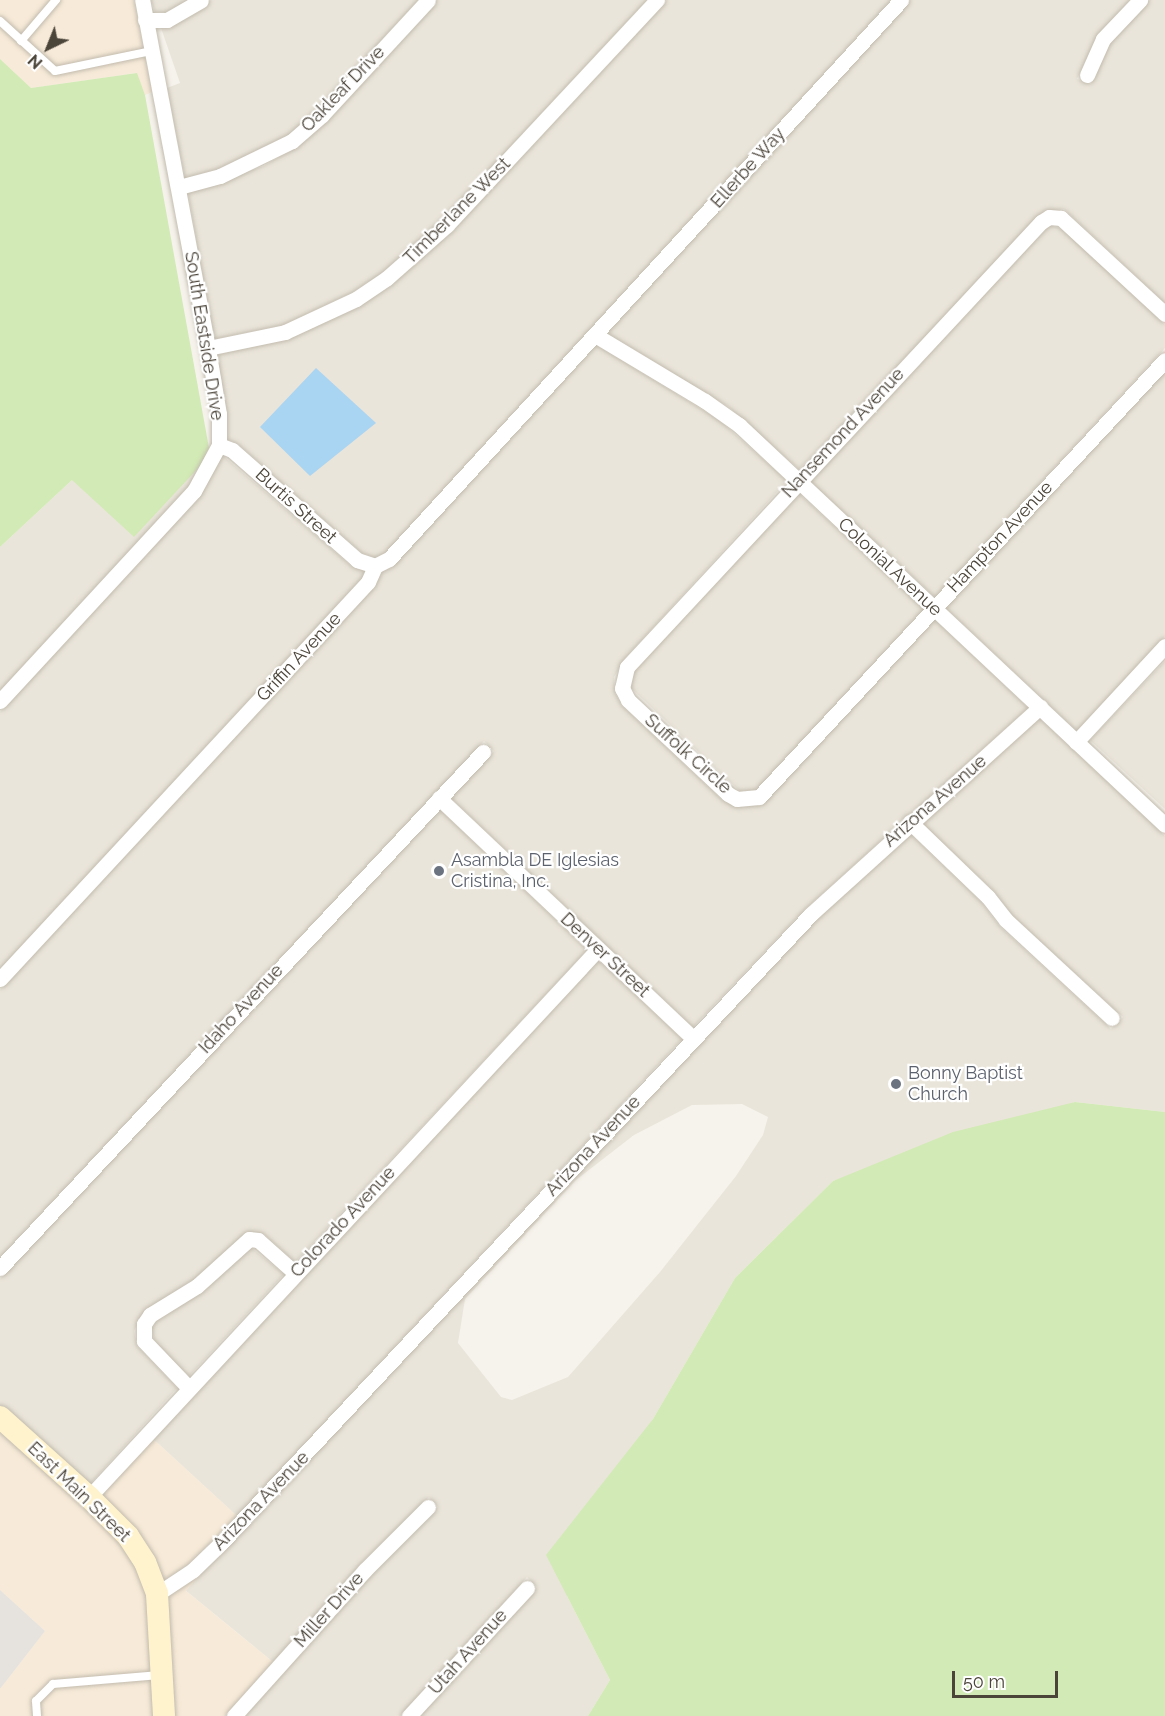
<!DOCTYPE html>
<style>
body{margin:0}
#map{position:relative;width:1165px;height:1716px;overflow:hidden;background:#f6f3ec;font-family:Raleway,sans-serif}
div>[style]{position:absolute}
[style*='--x']{left:calc(var(--x)*1px);top:calc(var(--y)*1px);width:calc(var(--w)*1px);rotate:calc(var(--a)*1deg)}
.residential>*{inset:0;background:#eae5da}
.commercial>*{inset:0;background:#f7ead8}
.industrial>*{inset:0;background:#e6e2dd}
.green>*{inset:0;background:#d2eab5}
.water>*{inset:0;background:#a9d4f2}
.roads{filter:drop-shadow(0 0 2px #c2bbae) drop-shadow(0 0 2px #c2bbae)}
.lane>*{height:8px;margin:-4px;padding:0 4px;transform-origin:4px;border-radius:4px;background:#fff}
.street>*{height:15px;margin:-7.5px;padding:0 7.5px;transform-origin:7.5px;border-radius:7.5px;background:#fff}
.secondary>*{height:22px;margin:-11px;padding:0 11px;transform-origin:11px;border-radius:11px;background:#fff3cd}
.dots>*{width:16px;height:16px;translate:-50% -50%;box-sizing:border-box;border:3px solid #fff;border-radius:50%}
span{translate:-50% -50%;white-space:nowrap;text-align:center;line-height:1.15;-webkit-text-stroke:4.5px #fff;paint-order:stroke}
.street-label{font-size:18px;color:#4b4439}
.worship-label{font-size:18px;color:#5b616d}
.left{translate:0 -50%;text-align:left}
.north{position:absolute;left:18px;top:18px;width:60px;height:60px;-webkit-text-stroke:4px #fff;paint-order:stroke;rotate:223deg;font-size:16px;font-weight:700;line-height:24px;text-align:center;color:#4b4439}
.north::after{content:'';display:block;margin:auto;width:21px;height:27px;background:#4b4439;clip-path:polygon(50% 0,100% 100%,50% 72%,0 100%)}
.scale{position:absolute;left:952px;top:1671px;width:106px;height:27px;box-sizing:border-box;border:3px solid #4b4439;border-top:0;padding-left:8px;font-size:18px;line-height:21px;white-space:nowrap;color:#4b4439;-webkit-text-stroke:4px #fff;paint-order:stroke}
</style>
<div id="map">
<div class="residential">
<i style="clip-path:polygon(151px 0,188px 0,166px 12px,155px 12px)"></i>
<i style="clip-path:polygon(211px 0,418px 0,317px 110px,288px 135px,218px 169px,185px 178px,167px 88px,180px 83px,161px 28px,189px 17px)"></i>
<i style="clip-path:polygon(437px 0,647px 0,442px 220px,383px 272px,353px 292px,283px 325px,214px 339px,188px 192px,264px 166px,296px 147px,326px 121px)"></i>
<i style="clip-path:polygon(667px 0,891px 0,385px 553px,375px 558px,362px 553px,238px 444px,227px 439px,227px 412px,217px 355px,286px 339px,360px 305px,391px 284px,453px 230px)"></i>
<i style="clip-path:polygon(910px 0,1130px 0,1098px 34px,1077px 79px,1091px 84px,1110px 43px,1150px 0,1165px 0,1165px 303px,1064px 209px,1045px 211px,799px 469px,729px 407px,607px 333px)"></i>
<i style="clip-path:polygon(1050px 225px,1064px 230px,1165px 325px,1165px 348px,935px 597px,809px 480px)"></i>
<i style="clip-path:polygon(596px 345px,719px 420px,787px 481px,625px 658px,614px 677px,615px 693px,622px 706px,722px 800px,736px 806px,764px 803px,934px 619px,1028px 708px,806px 908px,693px 1027px,450px 797px,494px 751px,484px 741px,0 1257px,0 990px,374px 587px,381px 572px,395px 564px)"></i>
<i style="clip-path:polygon(1165px 370px,1165px 636px,1077px 731px,945px 607px)"></i>
<i style="clip-path:polygon(222px 455px,351px 566px,365px 571px,362px 578px,0 969px,0 712px,200px 496px)"></i>
<i style="clip-path:polygon(201px 465px,188px 487px,0 691px,0 547px,72px 480px)"></i>
<i style="clip-path:polygon(797px 492px,924px 609px,756px 790px,740px 791px,629px 686px,633px 671px)"></i>
<i style="clip-path:polygon(1165px 661px,1165px 809px,1090px 740px)"></i>
<i style="clip-path:polygon(evenodd,1039px 718px,1165px 836px,1165px 1112px,1075px 1102px,833px 1181px,735px 1278px,653px 1419px,567px 1596px,610px 1680px,588px 1716px,419px 1716px,537px 1587px,527px 1577px,400px 1716px,244px 1716px,370px 1575px,438px 1507px,429px 1497px,363px 1561px,273px 1662px,185px 1590px,816px 919px,909px 833px,982px 903px,1000px 927px,1111px 1029px,1123px 1017px,1012px 915px,994px 891px,921px 822px,1039px 718px,742px 1104px,768px 1117px,763px 1135px,736px 1176px,660px 1272px,568px 1377px,512px 1400px,501px 1397px,458px 1343px,465px 1299px,576px 1180px,634px 1135px,692px 1105px,742px 1104px)"></i>
<i style="clip-path:polygon(439px 809px,587px 950px,295px 1262px,264px 1234px,246px 1233px,193px 1280px,144px 1311px,134px 1331px,137px 1346px,177px 1388px,88px 1486px,0 1405px,0 1279px)"></i>
<i style="clip-path:polygon(598px 960px,682px 1039px,237px 1516px,151px 1437px)"></i>
<i style="clip-path:polygon(250px 1247px,284px 1274px,189px 1376px,155px 1343px,151px 1326px)"></i>
</div>
<div class="commercial">
<i style="clip-path:polygon(0 0,134px 0,152px 92px,145px 95px,136px 73px,31px 88px,0 59px)"></i>
<i style="clip-path:polygon(0 1428px,122px 1542px,138px 1567px,147px 1592px,157px 1716px,0 1716px,0 1689px,45px 1631px,0 1590px)"></i>
<i style="clip-path:polygon(151px 1437px,237px 1516px,189px 1564px,161px 1583px,99px 1495px)"></i>
<i style="clip-path:polygon(208px 1566px,186px 1591px,273px 1662px,225px 1716px,172px 1716px,165px 1598px)"></i>
</div>
<div class="industrial">
<i style="clip-path:polygon(0 1590px,45px 1631px,0 1689px)"></i>
</div>
<div class="green">
<i style="clip-path:polygon(0 59px,31px 88px,137px 73px,145px 95px,209px 448px,201px 465px,134px 537px,72px 480px,0 547px)"></i>
<i style="clip-path:polygon(1075px 1102px,1165px 1112px,1165px 1716px,588px 1716px,610px 1680px,546px 1555px,653px 1419px,735px 1278px,833px 1181px,953px 1132px)"></i>
</div>
<div class="water">
<i style="clip-path:polygon(316px 368px,376px 423px,310px 476px,260px 427px)"></i>
</div>
<div class="roads">
<div class="lane">
<i style="--x:0;--y:21;--w:74;--a:42.3"></i>
<i style="--x:55;--y:71;--w:99;--a:-11.7"></i>
<i style="--x:21;--y:41;--w:54;--a:-49.5"></i>
<i style="--x:37;--y:1716;--w:15;--a:-94"></i>
<i style="--x:36;--y:1701;--w:24;--a:-45"></i>
<i style="--x:53;--y:1684;--w:107;--a:-4.8"></i>
</div>
<div class="street">
<i style="--x:145;--y:20;--w:22;--a:0"></i>
<i style="--x:167;--y:20;--w:39;--a:-30"></i>
<i style="--x:1087;--y:75;--w:39;--a:-66"></i>
<i style="--x:1103;--y:39;--w:54;--a:-46.5"></i>
<i style="--x:179;--y:187;--w:42;--a:-15"></i>
<i style="--x:220;--y:176;--w:80;--a:-25.9"></i>
<i style="--x:292;--y:141;--w:40;--a:-41"></i>
<i style="--x:322;--y:115;--w:156;--a:-47.3"></i>
<i style="--x:1165;--y:314;--w:142;--a:-137.3"></i>
<i style="--x:1061;--y:218;--w:12;--a:-175"></i>
<i style="--x:1049;--y:217;--w:9;--a:148"></i>
<i style="--x:1041;--y:222;--w:608;--a:132.93"></i>
<i style="--x:627;--y:667;--w:22;--a:103"></i>
<i style="--x:622;--y:688;--w:13;--a:63"></i>
<i style="--x:628;--y:700;--w:137;--a:43.2"></i>
<i style="--x:728;--y:794;--w:10;--a:29"></i>
<i style="--x:737;--y:799;--w:22;--a:-5"></i>
<i style="--x:759;--y:797;--w:596;--a:-47.11"></i>
<i style="--x:595;--y:335;--w:128;--a:31"></i>
<i style="--x:705;--y:401;--w:42;--a:35.2"></i>
<i style="--x:739;--y:425;--w:584;--a:43.2"></i>
<i style="--x:208;--y:348;--w:79;--a:-11.7"></i>
<i style="--x:285;--y:332;--w:78;--a:-24.9"></i>
<i style="--x:356;--y:299;--w:37;--a:-34"></i>
<i style="--x:387;--y:278;--w:80;--a:-41.5"></i>
<i style="--x:447;--y:225;--w:308;--a:-47"></i>
<i style="--x:219;--y:445;--w:14;--a:21"></i>
<i style="--x:232;--y:450;--w:167;--a:41.3"></i>
<i style="--x:357;--y:560;--w:19;--a:18"></i>
<i style="--x:0;--y:701;--w:286;--a:-47.3"></i>
<i style="--x:194;--y:491;--w:52;--a:-61.5"></i>
<i style="--x:219;--y:445;--w:31;--a:-90"></i>
<i style="--x:219;--y:414;--w:67;--a:-99.5"></i>
<i style="--x:208;--y:348;--w:354;--a:-100.7"></i>
<i style="--x:1076;--y:742;--w:131;--a:-47.2"></i>
<i style="--x:439;--y:798;--w:349;--a:43.4"></i>
<i style="--x:910;--y:822;--w:108;--a:43.9"></i>
<i style="--x:988;--y:897;--w:29;--a:52"></i>
<i style="--x:1006;--y:920;--w:144;--a:42.8"></i>
<i style="--x:0;--y:979;--w:541;--a:-47.17"></i>
<i style="--x:368;--y:582;--w:17;--a:-66"></i>
<i style="--x:375;--y:566;--w:16;--a:-27"></i>
<i style="--x:389;--y:559;--w:758;--a:-47.51"></i>
<i style="--x:0;--y:1268;--w:707;--a:-46.89"></i>
<i style="--x:188;--y:1387;--w:64;--a:-133.7"></i>
<i style="--x:144;--y:1341;--w:17;--a:-90"></i>
<i style="--x:144;--y:1324;--w:11;--a:-56"></i>
<i style="--x:150;--y:1315;--w:55;--a:-31.7"></i>
<i style="--x:197;--y:1286;--w:70;--a:-42.1"></i>
<i style="--x:249;--y:1239;--w:9;--a:6"></i>
<i style="--x:258;--y:1240;--w:50;--a:41.7"></i>
<i style="--x:89;--y:1497;--w:748;--a:-47.11"></i>
<i style="--x:157;--y:1594;--w:43;--a:-33.7"></i>
<i style="--x:193;--y:1570;--w:39;--a:-44"></i>
<i style="--x:221;--y:1543;--w:862;--a:-46.83"></i>
<i style="--x:811;--y:914;--w:309;--a:-42.1"></i>
<i style="--x:234;--y:1716;--w:196;--a:-48.1"></i>
<i style="--x:365;--y:1570;--w:89;--a:-45"></i>
<i style="--x:409;--y:1716;--w:174;--a:-47.3"></i>
</div>
<div class="secondary">
<i style="--x:0;--y:1417;--w:120;--a:42"></i>
<i style="--x:89;--y:1497;--w:55;--a:45"></i>
<i style="--x:128;--y:1536;--w:31;--a:57"></i>
<i style="--x:145;--y:1562;--w:34;--a:69"></i>
<i style="--x:157;--y:1594;--w:122;--a:86.7"></i>
</div>
</div>
<div class="dots">
<i style="left:439px;top:871px;background:#6b7280"></i>
<i style="left:896px;top:1084px;background:#6b7280"></i>
</div>
<div class="street-label">
<span style="left:343px;top:89px;rotate:-46deg">Oakleaf Drive</span>
<span style="left:748px;top:168px;rotate:-48deg">Ellerbe Way</span>
<span style="left:457px;top:211px;rotate:-45deg">Timberlane West</span>
<span style="left:204px;top:336px;rotate:81deg">South Eastside Drive</span>
<span style="left:843px;top:433px;rotate:-47deg">Nansemond Avenue</span>
<span style="left:296px;top:506px;rotate:42deg">Burtis Street</span>
<span style="left:1000px;top:537px;rotate:-47deg">Hampton Avenue</span>
<span style="left:890px;top:567px;rotate:43deg">Colonial Avenue</span>
<span style="left:299px;top:657px;rotate:-47deg">Griffin Avenue</span>
<span style="left:688px;top:754px;rotate:42deg">Suffolk Circle</span>
<span style="left:935px;top:801px;rotate:-41deg">Arizona Avenue</span>
<span style="left:605px;top:955px;rotate:43deg">Denver Street</span>
<span style="left:241px;top:1009px;rotate:-47deg">Idaho Avenue</span>
<span style="left:593px;top:1146px;rotate:-47deg">Arizona Avenue</span>
<span style="left:343px;top:1222px;rotate:-47deg">Colorado Avenue</span>
<span style="left:79px;top:1492px;rotate:44deg">East Main Street</span>
<span style="left:261px;top:1501px;rotate:-46deg">Arizona Avenue</span>
<span style="left:329px;top:1610px;rotate:-48deg">Miller Drive</span>
<span style="left:468px;top:1652px;rotate:-48deg">Utah Avenue</span>
</div>
<div class="worship-label">
<span class="left" style="left:451px;top:871px">Asambla DE Iglesias<br>Cristina, Inc.</span>
<span class="left" style="left:908px;top:1084px">Bonny Baptist<br>Church</span>
</div>
<div class="north">N</div>
<div class="scale">50 m</div>
</div>
